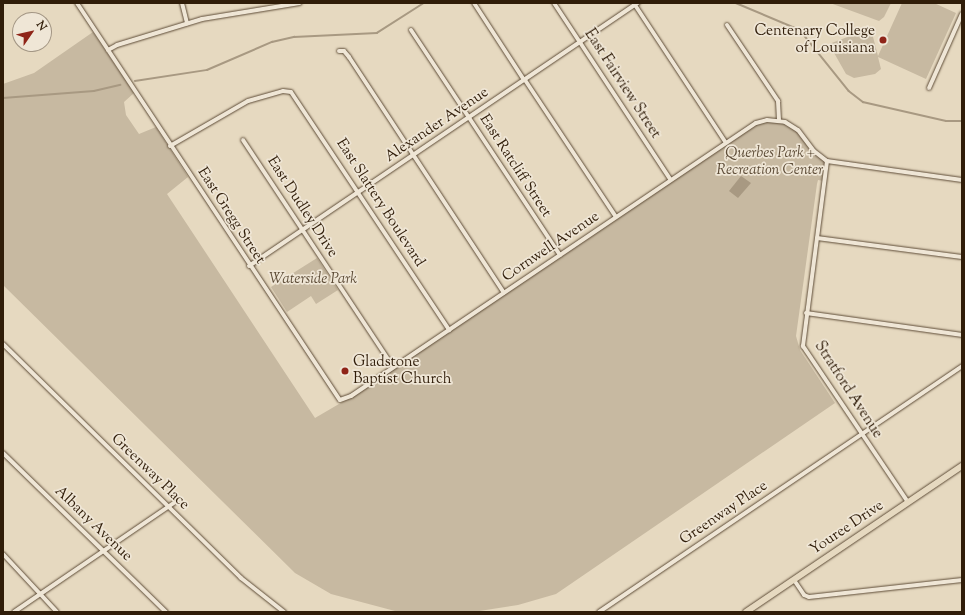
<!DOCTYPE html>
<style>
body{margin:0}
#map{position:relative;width:965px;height:615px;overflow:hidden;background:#e6d9c0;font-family:"Sorts Mill Goudy",serif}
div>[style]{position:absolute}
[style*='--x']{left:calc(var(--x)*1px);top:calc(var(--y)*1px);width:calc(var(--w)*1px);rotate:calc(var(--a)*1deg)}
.green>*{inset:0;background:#c7b9a1}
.water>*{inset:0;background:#a89982}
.stream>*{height:1.5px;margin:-0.75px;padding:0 0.75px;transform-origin:0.75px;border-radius:0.75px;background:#a89982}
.roads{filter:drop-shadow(0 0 1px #5e4c37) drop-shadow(0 0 1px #5e4c37)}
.street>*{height:4px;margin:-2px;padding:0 2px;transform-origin:2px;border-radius:2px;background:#efe6d6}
.primary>*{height:6px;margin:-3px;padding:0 3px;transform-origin:3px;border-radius:3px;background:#e6d9c0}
.dots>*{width:11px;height:11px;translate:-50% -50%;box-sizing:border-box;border:2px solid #efe6d6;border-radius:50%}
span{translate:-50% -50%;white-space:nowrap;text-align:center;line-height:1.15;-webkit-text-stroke:3.5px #efe6d6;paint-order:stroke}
.poi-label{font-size:15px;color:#301d09}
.right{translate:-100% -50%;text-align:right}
.left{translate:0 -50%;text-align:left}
.street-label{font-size:15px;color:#301d09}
.park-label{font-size:15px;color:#5d4c37;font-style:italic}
.frame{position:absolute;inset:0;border:4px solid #301d09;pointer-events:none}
.north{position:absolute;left:12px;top:12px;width:40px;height:40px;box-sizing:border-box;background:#efe6d6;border:1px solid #a39684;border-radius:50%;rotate:56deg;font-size:11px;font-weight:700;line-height:16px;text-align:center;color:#301d09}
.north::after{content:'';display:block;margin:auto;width:14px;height:18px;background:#8f2418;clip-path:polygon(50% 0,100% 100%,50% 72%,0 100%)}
</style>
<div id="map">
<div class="green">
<i style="clip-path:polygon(830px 3px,891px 3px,884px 17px,879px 21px)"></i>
<i style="clip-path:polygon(902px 3px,934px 3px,956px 13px,926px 79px,878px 57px,881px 69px,875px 74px,854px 78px,846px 74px,829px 44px,866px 30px,872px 33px,878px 56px)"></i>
<i style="clip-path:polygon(93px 32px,134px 93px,124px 102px,126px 115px,139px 134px,156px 127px,188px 177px,167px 194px,315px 418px,368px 387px,753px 124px,767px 120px,792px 125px,810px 147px,827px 161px,824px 181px,818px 180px,817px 184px,796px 336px,800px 350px,835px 403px,556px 594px,518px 605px,473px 612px,395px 611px,331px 594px,295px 573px,3px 285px,3px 84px,34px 73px)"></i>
<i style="clip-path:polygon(317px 258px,338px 290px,316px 304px,311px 296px,287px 312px,271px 287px)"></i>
</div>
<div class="water">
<i style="clip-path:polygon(741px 176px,751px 183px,738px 198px,729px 191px)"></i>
</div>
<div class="stream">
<i style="--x:736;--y:3;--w:69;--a:22.9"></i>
<i style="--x:800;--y:30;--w:78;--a:51.2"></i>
<i style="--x:849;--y:91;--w:18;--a:38"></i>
<i style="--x:863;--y:102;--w:85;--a:12.9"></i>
<i style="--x:946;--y:121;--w:16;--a:0"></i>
<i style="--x:135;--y:81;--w:73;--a:-8.7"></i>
<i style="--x:207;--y:70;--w:71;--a:-23.3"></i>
<i style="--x:272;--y:42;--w:23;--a:-13"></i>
<i style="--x:294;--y:37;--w:83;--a:-2.8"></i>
<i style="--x:377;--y:33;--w:56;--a:-32.6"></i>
<i style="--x:3;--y:98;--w:91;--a:-4.4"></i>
<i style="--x:94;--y:91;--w:27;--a:-13"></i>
</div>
<div class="roads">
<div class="street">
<i style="--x:77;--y:3;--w:476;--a:56.5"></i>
<i style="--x:340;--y:400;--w:12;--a:-20"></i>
<i style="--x:351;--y:396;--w:488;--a:-34"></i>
<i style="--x:756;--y:123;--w:11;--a:-15"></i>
<i style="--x:767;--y:120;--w:18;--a:6"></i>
<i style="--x:785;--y:122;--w:15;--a:32"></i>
<i style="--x:798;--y:130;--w:26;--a:53"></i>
<i style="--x:814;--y:151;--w:16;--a:38"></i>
<i style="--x:827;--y:161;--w:136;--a:8"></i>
<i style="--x:182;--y:3;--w:21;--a:76"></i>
<i style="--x:474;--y:3;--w:92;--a:57"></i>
<i style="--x:554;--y:3;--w:211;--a:56.6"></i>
<i style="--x:635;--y:5;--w:165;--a:56.6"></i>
<i style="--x:727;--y:25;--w:92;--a:56.1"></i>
<i style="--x:778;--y:101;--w:19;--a:87"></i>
<i style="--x:411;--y:30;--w:270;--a:56.5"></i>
<i style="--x:108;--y:50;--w:10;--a:-29"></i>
<i style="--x:117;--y:45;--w:89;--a:-17"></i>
<i style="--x:202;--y:19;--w:99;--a:-9.3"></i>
<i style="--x:339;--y:51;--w:5;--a:0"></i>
<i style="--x:344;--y:51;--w:8;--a:50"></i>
<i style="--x:349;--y:57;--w:282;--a:56.7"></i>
<i style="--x:525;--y:80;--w:164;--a:56.4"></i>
<i style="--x:929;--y:88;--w:81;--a:-66"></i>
<i style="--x:243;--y:140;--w:272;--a:56.5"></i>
<i style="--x:170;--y:146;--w:90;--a:-30"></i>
<i style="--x:248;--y:101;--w:36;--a:-16"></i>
<i style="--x:283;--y:91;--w:8;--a:7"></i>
<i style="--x:291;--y:92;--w:286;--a:56.4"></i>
<i style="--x:827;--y:161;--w:187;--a:97.4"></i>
<i style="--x:803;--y:346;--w:188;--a:56.1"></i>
<i style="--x:817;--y:238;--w:146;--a:7.5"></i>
<i style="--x:249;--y:266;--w:470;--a:-34.1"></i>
<i style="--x:806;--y:313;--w:158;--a:8"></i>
<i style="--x:3;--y:344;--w:334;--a:44.5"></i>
<i style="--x:241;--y:578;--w:55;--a:38.3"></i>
<i style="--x:3;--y:453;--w:228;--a:44.3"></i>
<i style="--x:3;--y:554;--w:79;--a:47"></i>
<i style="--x:794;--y:580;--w:18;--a:56"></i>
<i style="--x:804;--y:595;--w:5;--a:22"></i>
<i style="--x:809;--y:597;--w:154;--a:-6.3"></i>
<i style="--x:14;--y:612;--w:194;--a:-34.3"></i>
<i style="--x:599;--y:612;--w:439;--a:-34.1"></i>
</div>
<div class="primary">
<i style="--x:746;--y:612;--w:261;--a:-34.1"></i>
</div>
</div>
<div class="dots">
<i style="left:883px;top:40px;background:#8f2418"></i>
<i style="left:345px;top:371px;background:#8f2418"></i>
</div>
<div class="poi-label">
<span class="right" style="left:875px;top:40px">Centenary College<br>of Louisiana</span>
<span class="left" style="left:353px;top:371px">Gladstone<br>Baptist Church</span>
</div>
<div class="street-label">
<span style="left:622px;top:84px;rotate:57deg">East Fairview Street</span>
<span style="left:437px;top:125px;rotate:-34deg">Alexander Avenue</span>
<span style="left:515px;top:166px;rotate:57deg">East Ratcliff Street</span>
<span style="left:380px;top:203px;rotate:57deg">East Slattery Boulevard</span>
<span style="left:302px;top:207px;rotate:57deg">East Dudley Drive</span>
<span style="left:231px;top:216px;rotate:57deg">East Gregg Street</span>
<span style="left:551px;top:247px;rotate:-34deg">Cornwell Avenue</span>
<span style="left:848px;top:390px;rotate:57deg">Stratford Avenue</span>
<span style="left:150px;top:472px;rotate:44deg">Greenway Place</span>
<span style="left:724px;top:513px;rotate:-34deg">Greenway Place</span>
<span style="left:93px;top:524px;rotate:44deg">Albany Avenue</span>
<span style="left:847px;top:528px;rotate:-34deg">Youree Drive</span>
</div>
<div class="park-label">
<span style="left:770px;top:162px">Querbes Park +<br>Recreation Center</span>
<span style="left:313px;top:280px">Waterside Park</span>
</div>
<div class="frame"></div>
<div class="north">N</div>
</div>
